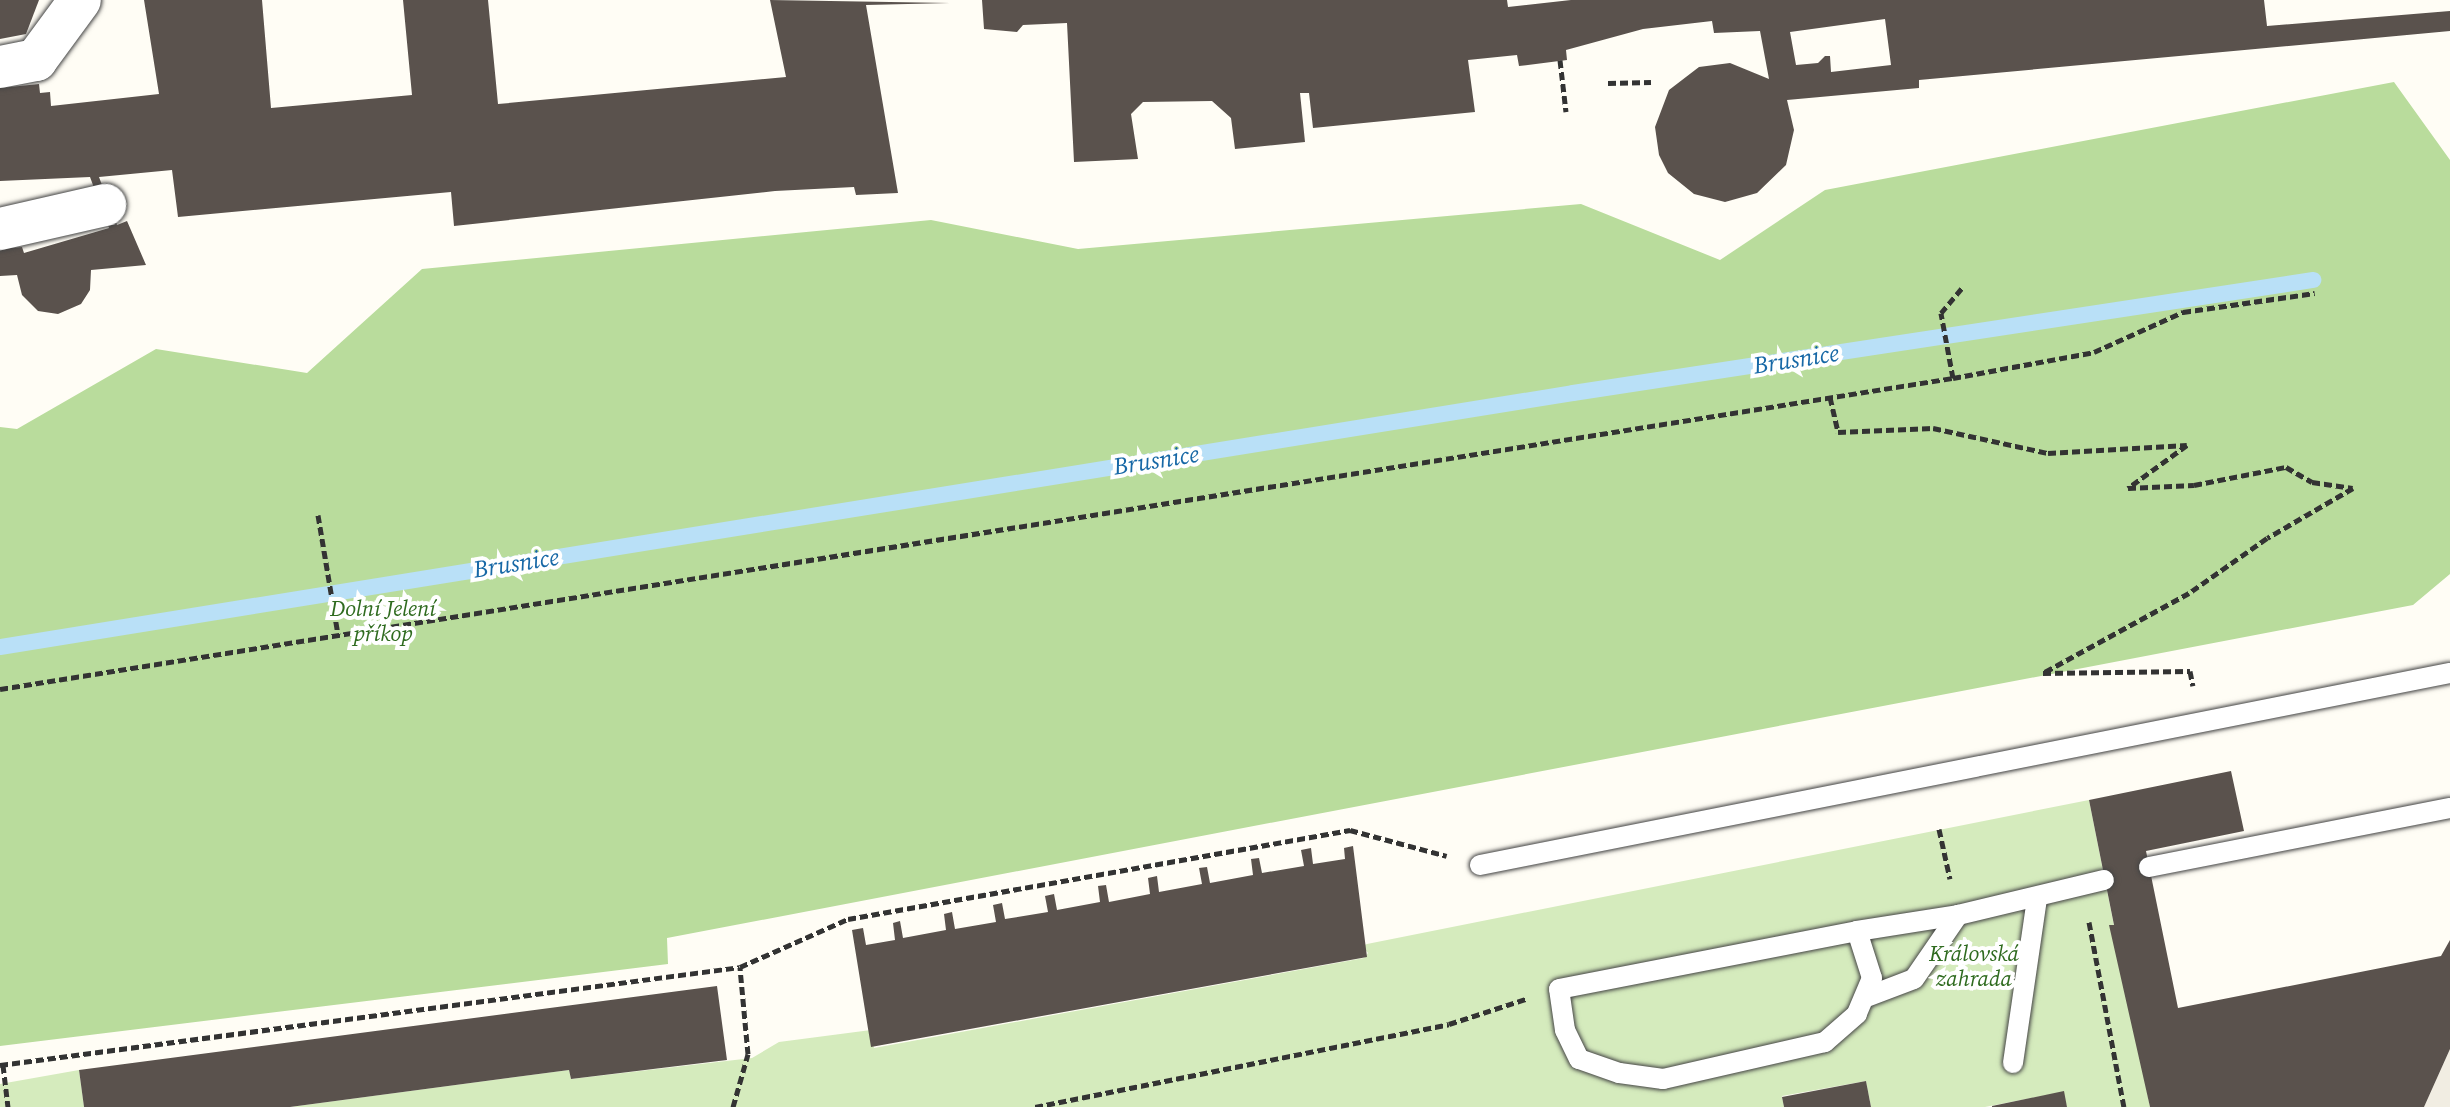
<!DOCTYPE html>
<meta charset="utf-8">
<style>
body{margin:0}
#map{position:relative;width:2450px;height:1107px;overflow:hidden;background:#fffdf5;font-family:"Source Serif 4",serif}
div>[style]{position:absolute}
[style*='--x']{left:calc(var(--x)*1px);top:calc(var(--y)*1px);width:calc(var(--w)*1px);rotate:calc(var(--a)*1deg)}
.green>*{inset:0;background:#d5ebbd}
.forest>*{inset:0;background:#b9dc9c}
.plaza>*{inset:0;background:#f1ede2}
.stream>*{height:16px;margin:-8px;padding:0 8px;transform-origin:8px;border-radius:8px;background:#b9e0f7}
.building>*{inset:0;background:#5a524d}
.path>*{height:5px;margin-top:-2.5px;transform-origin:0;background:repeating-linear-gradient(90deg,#333 0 8px,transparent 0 12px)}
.roads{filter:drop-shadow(0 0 2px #444) drop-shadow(0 0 2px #444)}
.lane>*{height:20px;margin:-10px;padding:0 10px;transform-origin:10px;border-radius:10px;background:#fff}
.street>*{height:42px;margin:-21px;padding:0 21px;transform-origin:21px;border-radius:21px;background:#fff}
span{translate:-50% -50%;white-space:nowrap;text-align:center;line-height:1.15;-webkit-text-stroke:8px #fff;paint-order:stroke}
.park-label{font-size:22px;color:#2f6b1f;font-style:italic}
.water-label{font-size:24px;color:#1768a6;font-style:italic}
</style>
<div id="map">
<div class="green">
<i style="clip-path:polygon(2089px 800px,2150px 1107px,2067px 1107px,2063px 1092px,1985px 1107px,1871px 1107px,1866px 1081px,1782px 1096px,1784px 1107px,290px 1107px,569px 1070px,571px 1079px,752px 1058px,779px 1042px,871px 1030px,874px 1048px,1364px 958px,1368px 953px,1362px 946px,1367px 944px)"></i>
<i style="clip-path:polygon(79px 1070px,84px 1107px,0 1107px,0 1084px)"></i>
</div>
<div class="forest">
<i style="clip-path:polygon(2394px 82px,2450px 160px,2450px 574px,2413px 605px,667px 938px,668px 964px,0 1046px,0 427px,17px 429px,156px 349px,307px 373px,422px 269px,931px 220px,1078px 249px,1581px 204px,1720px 260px,1825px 190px)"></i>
</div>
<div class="plaza">
<i style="clip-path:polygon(2450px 1049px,2450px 1107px,2424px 1107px)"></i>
</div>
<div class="stream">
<i style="--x:0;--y:647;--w:1593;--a:-9.17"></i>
<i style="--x:1573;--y:393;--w:749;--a:-8.68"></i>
</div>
<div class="building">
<i style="clip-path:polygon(0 0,39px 0,26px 34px,0 39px)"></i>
<i style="clip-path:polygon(144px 0,262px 0,271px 108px,412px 95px,403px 0,488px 0,498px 104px,786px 77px,770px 0,950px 3px,866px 5px,898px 193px,856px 195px,854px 187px,775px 191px,454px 226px,451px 192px,178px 217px,172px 170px,99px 177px,117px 225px,127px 221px,146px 265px,91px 270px,90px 290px,81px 304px,58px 314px,38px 311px,22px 295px,17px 275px,0 276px,0 249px,22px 247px,24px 253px,109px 228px,90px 177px,0 181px,0 88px,39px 84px,40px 93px,50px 92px,51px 106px,159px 94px)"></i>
<i style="clip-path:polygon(evenodd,982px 0,1507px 0,1508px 7px,1571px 0,2264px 0,2267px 26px,2450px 11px,2450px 31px,1919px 80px,1919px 88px,1787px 100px,1794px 130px,1786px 165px,1757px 193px,1725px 202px,1694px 194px,1668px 173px,1659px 155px,1655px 127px,1669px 90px,1699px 67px,1730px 63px,1769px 79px,1760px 31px,1714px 33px,1712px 21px,1643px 29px,1566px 50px,1567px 60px,1519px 66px,1517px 55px,1468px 60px,1475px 112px,1313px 128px,1309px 93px,1300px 93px,1305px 142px,1235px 149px,1231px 118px,1212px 101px,1143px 102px,1131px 114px,1138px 159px,1074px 162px,1067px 23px,1023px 25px,1017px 32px,984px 29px,982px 0,1885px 19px,1891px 65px,1831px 72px,1830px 56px,1825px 56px,1818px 63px,1796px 65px,1790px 32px,1885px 19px)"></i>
<i style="clip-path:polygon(2231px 771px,2244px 831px,2146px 851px,2178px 1008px,2441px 956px,2450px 940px,2450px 1049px,2424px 1107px,2150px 1107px,2109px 925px,2114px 925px,2089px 800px)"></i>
<i style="clip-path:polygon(1353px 846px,1367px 957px,871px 1047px,852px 930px,863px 928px,866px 945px,895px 940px,893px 923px,900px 921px,903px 938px,946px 930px,944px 914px,952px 912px,955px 929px,996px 922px,993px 905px,1002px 903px,1005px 919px,1048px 912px,1045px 896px,1054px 894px,1057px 910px,1100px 902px,1098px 886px,1106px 885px,1109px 902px,1150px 894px,1148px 878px,1157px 876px,1159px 892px,1202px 884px,1199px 868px,1207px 867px,1210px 883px,1253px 875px,1251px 859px,1259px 858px,1262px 873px,1304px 866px,1301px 850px,1311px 848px,1313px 864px,1345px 859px,1344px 848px)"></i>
<i style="clip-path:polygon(717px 986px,727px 1060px,571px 1079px,569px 1070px,290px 1107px,84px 1107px,79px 1070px)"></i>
<i style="clip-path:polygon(1866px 1081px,1871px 1107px,1784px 1107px,1782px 1097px)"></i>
<i style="clip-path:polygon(2064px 1091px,2067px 1107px,1992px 1107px,1992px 1106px)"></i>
</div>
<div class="path">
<i style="--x:1560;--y:60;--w:52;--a:83.4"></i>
<i style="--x:1608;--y:83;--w:43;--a:-1.3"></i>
<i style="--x:1953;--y:378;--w:66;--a:-100.5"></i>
<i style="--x:1941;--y:313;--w:33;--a:-50"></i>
<i style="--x:1830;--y:397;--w:36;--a:77"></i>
<i style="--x:1838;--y:432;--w:95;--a:-2.4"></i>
<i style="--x:1933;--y:428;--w:118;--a:12.3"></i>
<i style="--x:2048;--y:453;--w:139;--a:-3.3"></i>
<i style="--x:2187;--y:445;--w:73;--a:143.9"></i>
<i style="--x:2128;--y:488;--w:66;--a:-2.6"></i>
<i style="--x:2194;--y:485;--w:94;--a:-11.1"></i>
<i style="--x:2286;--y:467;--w:30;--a:30"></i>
<i style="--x:2312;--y:482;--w:41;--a:8.3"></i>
<i style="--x:2353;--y:488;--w:99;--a:149.8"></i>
<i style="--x:2267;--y:538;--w:95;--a:144.8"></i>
<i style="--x:2189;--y:593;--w:166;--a:151.3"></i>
<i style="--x:2043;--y:673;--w:147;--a:-0.8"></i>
<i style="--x:2190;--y:671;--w:15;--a:79"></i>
<i style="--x:318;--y:515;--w:121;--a:80.5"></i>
<i style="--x:0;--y:689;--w:1978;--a:-9.05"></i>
<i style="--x:1953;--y:378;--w:143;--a:-10.4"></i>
<i style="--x:2094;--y:352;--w:98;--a:-24.2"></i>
<i style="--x:2183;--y:312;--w:133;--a:-8.2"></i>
<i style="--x:1939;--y:829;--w:51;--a:77.6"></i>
<i style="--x:2089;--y:922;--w:188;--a:79.3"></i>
<i style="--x:0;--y:1065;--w:746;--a:-7.54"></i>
<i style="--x:740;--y:967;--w:118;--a:-24"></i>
<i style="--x:848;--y:919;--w:510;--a:-10.05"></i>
<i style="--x:1350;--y:830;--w:100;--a:15"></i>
<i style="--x:3;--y:1065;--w:42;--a:83.2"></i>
<i style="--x:733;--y:1107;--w:55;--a:-74.2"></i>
<i style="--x:748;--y:1054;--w:87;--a:-95.3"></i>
<i style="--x:1035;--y:1107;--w:422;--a:-11.3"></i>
<i style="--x:1449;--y:1024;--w:81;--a:-18"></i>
</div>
<div class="roads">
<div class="lane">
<i style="--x:1480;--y:865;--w:989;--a:-11.2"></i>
<i style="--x:2149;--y:867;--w:307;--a:-11.1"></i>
<i style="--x:1857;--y:931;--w:49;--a:72.3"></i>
<i style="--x:1872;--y:978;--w:39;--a:113"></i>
<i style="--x:1857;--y:1014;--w:43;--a:138.8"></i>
<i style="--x:1825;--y:1042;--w:166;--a:167.1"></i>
<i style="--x:1663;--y:1079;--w:44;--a:-172.2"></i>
<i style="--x:1619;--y:1073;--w:42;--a:-160.7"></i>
<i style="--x:1579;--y:1059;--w:32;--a:-116"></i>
<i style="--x:1565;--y:1030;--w:41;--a:-98.3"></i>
<i style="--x:1559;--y:989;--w:304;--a:-11"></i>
<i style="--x:1857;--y:931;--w:102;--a:-9"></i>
<i style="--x:1958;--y:915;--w:150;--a:-13.5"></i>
<i style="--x:1864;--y:998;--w:53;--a:-20.8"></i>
<i style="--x:1914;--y:979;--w:78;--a:-55.5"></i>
<i style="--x:2013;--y:1063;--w:167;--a:-81.7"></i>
</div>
<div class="street">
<i style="--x:0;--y:67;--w:37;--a:-11"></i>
<i style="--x:36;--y:60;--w:74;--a:-53.7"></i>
<i style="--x:0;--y:229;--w:108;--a:-12.9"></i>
</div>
</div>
<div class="park-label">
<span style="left:383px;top:621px">Dolní Jelení<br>příkop</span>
<span style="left:1974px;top:966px">Královská<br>zahrada</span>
</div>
<div class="water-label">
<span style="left:1796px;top:359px;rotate:-9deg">Brusnice</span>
<span style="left:1156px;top:460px;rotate:-9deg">Brusnice</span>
<span style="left:516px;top:563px;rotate:-9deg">Brusnice</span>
</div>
</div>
